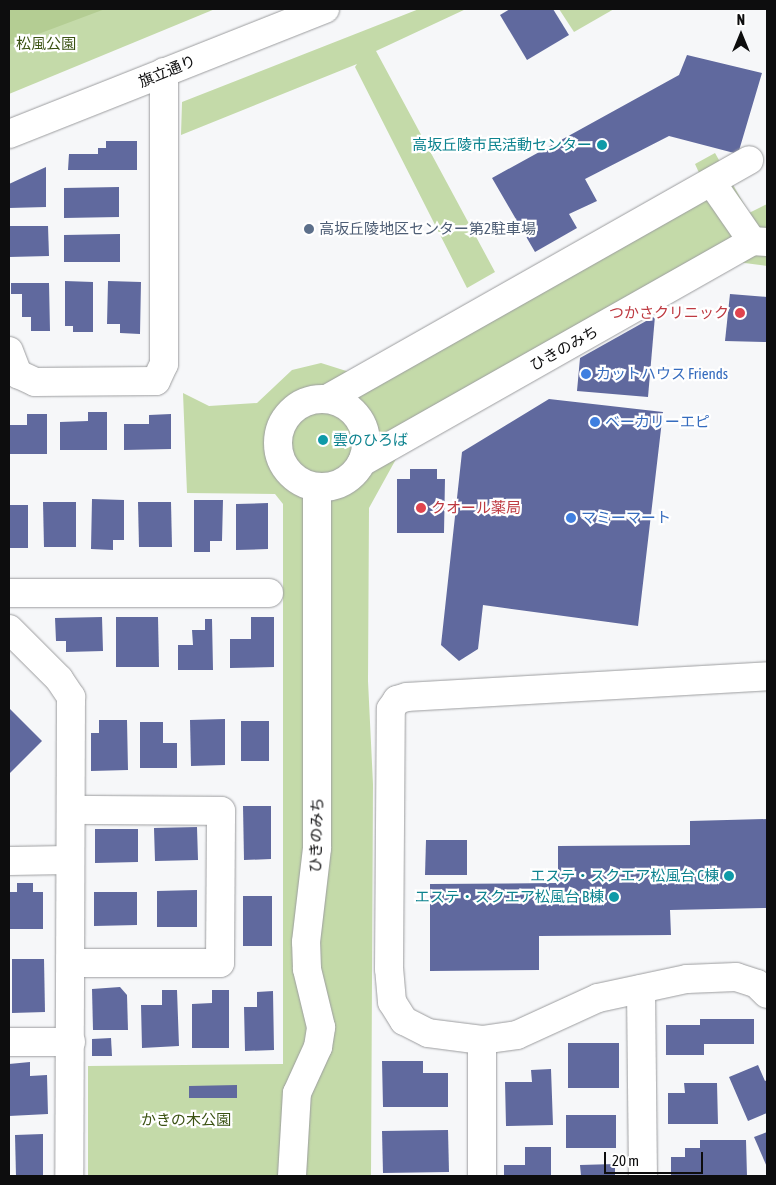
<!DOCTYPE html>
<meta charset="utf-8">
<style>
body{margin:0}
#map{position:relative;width:776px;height:1185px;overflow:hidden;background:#f6f7f9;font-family:"Asap Condensed","Noto Sans JP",sans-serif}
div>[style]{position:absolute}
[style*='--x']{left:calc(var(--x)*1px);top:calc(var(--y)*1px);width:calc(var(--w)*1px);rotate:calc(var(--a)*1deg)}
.green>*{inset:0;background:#c4daa9}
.forest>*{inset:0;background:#b4cd93}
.building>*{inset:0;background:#60699e}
.roads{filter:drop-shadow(0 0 1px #9c9d9f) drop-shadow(0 0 1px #9c9d9f)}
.street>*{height:28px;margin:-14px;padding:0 14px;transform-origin:14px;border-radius:14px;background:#fff}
.street>.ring{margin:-14px;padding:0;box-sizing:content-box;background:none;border:28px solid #fff;border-radius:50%}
.secondary>*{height:28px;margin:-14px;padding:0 14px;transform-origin:14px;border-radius:14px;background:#fff}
.dots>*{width:14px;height:14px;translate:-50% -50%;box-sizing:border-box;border:2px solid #fff;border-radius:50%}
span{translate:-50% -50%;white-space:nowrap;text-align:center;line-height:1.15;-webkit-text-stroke:4.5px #fff;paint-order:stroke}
.park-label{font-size:15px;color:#3b5213}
.street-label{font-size:15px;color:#0d0d0e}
.culture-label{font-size:15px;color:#0d838f}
.right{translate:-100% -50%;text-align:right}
.left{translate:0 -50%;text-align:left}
.service-label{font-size:15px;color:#4e5e75}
.health-label{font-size:15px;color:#be3a42}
.shop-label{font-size:15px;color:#366cbe}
.frame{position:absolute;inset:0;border:10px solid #0d0d0e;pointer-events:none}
.north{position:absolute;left:716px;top:10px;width:50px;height:50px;-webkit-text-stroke:4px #fff;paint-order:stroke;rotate:0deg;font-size:14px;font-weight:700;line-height:20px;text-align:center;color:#0d0d0e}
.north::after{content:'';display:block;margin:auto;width:18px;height:22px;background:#0d0d0e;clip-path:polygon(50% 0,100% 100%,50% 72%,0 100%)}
.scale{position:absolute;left:604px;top:1152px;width:99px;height:22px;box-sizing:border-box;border:2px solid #0d0d0e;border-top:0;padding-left:6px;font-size:15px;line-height:18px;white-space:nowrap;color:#0d0d0e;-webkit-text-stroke:4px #fff;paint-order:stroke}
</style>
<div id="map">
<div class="green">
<i style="clip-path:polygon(9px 9px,215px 9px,9px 94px)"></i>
<i style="clip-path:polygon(419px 9px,466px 9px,376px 51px,495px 272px,467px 288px,355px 67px,357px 64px,181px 135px,182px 102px)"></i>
<i style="clip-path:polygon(559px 9px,614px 9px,574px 32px)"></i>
<i style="clip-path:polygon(715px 153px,749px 213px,767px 204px,767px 266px,737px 262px,401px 450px,369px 508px,368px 681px,373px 784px,371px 1176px,88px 1176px,88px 1066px,283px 1064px,283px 504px,275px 494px,187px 493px,183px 393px,209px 406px,257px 403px,292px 370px,321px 363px,359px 375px,701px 177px,695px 164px)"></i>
</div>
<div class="forest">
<i style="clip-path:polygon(9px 9px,105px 9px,9px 45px)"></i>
</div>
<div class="building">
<i style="clip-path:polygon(510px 9px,553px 9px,569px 35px,527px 60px,500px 15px)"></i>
<i style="clip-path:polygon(687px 55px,762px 73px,738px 154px,669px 136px,585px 179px,597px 201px,569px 214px,577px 228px,535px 252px,492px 178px,679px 75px)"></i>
<i style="clip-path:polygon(106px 141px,137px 141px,137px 170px,68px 170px,69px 154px,98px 154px,98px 148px,106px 148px)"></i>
<i style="clip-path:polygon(46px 167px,46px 207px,9px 208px,9px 184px)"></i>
<i style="clip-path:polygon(119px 187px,119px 217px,64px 218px,64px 188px)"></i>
<i style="clip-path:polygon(9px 226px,48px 226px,49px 256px,9px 257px)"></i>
<i style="clip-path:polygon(120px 234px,120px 262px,64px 262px,64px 235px)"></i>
<i style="clip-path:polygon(65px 281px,93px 282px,93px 332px,73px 332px,73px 326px,65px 326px)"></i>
<i style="clip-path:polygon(108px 281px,141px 282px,140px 334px,120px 333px,120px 324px,107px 324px)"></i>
<i style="clip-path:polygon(11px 283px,49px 283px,50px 331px,31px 331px,31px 317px,22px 317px,22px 294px,11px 294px)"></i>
<i style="clip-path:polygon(730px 294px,767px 297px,767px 342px,725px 341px)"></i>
<i style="clip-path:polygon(655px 316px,648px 397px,577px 391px,580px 358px)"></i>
<i style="clip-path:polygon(549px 399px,663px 412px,638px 626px,483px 605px,478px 649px,459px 661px,441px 645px,462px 452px)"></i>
<i style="clip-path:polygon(88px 412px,107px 412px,107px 450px,60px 450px,60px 422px,88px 421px)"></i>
<i style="clip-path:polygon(27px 414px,47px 414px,47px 454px,9px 454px,9px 425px,27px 425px)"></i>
<i style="clip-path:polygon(171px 414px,171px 449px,124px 450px,124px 424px,149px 424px,149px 415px)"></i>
<i style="clip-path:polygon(410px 469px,437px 469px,437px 479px,445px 479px,444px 533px,397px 533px,397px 479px,410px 479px)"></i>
<i style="clip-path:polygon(92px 499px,124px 500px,124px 540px,113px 540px,113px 550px,91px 549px)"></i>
<i style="clip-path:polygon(194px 500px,223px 500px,222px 541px,210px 541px,210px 552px,194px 552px)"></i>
<i style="clip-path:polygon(43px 502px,76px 502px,76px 547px,44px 547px)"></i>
<i style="clip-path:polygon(138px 502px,171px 502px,172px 547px,139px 547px)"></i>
<i style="clip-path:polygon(268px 503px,268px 549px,236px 550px,236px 504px)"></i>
<i style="clip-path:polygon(9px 505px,28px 505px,28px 548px,9px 548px)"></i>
<i style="clip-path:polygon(102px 617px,103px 651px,66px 652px,66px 641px,56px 641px,55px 618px)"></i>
<i style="clip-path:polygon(116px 617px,158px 617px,159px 667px,116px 667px)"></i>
<i style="clip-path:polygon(251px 617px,274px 617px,274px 667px,230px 668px,230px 639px,251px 639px)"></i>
<i style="clip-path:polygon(205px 619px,212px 619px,213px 670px,178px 670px,178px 645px,193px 645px,192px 630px,205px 630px)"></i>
<i style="clip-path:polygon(9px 708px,42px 741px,9px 774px)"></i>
<i style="clip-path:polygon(225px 719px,225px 765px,191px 766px,190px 720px)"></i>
<i style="clip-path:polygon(99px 720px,127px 720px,128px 770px,91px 771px,91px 733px,99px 733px)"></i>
<i style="clip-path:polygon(241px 721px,269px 721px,269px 761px,241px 761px)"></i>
<i style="clip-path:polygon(140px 722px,163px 722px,163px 743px,177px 743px,177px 768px,140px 768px)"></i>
<i style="clip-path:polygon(243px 806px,271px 806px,271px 859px,244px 860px)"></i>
<i style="clip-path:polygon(767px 819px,767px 908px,670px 910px,671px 935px,539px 936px,539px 970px,430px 971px,430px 884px,558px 883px,558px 846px,690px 845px,690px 821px)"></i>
<i style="clip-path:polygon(197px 827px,198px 860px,155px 861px,154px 828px)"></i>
<i style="clip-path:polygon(95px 829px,138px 829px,138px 862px,95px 863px)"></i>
<i style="clip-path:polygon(426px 840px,467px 840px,467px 875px,425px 875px)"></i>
<i style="clip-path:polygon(17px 883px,33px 883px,33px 892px,43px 892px,43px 929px,9px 929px,9px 892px,17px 892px)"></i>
<i style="clip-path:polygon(197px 890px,197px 927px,157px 927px,157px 891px)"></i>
<i style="clip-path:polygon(94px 892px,137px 892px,137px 925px,94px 926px)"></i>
<i style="clip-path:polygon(243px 896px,272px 896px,272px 946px,243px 946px)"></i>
<i style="clip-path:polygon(12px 959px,44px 959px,45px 1012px,12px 1013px)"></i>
<i style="clip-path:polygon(120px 987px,127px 995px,128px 1030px,93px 1030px,92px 989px)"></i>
<i style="clip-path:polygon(162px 990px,177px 990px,179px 1046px,142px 1048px,141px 1005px,162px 1005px)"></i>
<i style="clip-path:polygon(212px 990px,229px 990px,229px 1048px,192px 1048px,192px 1004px,212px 1003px)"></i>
<i style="clip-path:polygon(273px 991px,274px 1050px,245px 1051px,244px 1007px,257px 1007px,257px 992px)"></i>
<i style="clip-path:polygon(700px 1019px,754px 1019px,754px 1044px,704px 1044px,704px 1055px,666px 1055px,666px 1025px,700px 1025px)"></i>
<i style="clip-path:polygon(111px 1038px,112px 1056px,92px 1056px,92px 1039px)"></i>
<i style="clip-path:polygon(568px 1043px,619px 1043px,619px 1088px,568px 1088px)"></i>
<i style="clip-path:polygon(382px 1061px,423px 1061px,423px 1073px,448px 1073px,448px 1107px,383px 1107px)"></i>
<i style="clip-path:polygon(30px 1062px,30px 1076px,47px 1075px,48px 1114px,9px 1116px,9px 1064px)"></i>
<i style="clip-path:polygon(758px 1065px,765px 1081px,767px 1080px,767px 1113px,748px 1121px,729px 1077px)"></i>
<i style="clip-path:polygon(551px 1069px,553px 1125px,506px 1126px,505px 1082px,532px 1082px,531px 1070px)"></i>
<i style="clip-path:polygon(684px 1083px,717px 1083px,718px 1124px,668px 1124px,668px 1093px,685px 1093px)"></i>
<i style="clip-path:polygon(237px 1085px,237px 1098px,189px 1098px,189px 1086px)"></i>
<i style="clip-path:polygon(566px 1115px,616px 1115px,616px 1148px,566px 1148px)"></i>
<i style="clip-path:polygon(448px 1130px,449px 1172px,383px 1173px,382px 1131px)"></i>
<i style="clip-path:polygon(767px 1132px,767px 1167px,754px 1137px)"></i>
<i style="clip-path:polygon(43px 1134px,43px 1176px,16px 1176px,15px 1135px)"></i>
<i style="clip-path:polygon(700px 1140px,746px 1140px,747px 1176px,671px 1176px,671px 1157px,685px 1157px,685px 1148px,700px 1148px)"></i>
<i style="clip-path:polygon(525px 1147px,551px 1147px,551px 1176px,504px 1176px,504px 1165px,525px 1165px)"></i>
<i style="clip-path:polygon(615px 1164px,615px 1176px,581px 1176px,580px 1165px)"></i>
</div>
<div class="roads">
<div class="street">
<i style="--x:712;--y:183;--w:70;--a:55.4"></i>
<i style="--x:9;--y:351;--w:25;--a:69"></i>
<i style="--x:18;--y:374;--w:19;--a:25"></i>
<i style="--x:35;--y:382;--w:121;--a:-0.5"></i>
<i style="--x:156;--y:381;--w:19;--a:-65"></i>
<i style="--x:164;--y:364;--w:292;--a:-90"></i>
<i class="ring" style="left:278px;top:399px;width:60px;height:60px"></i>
<i style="--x:327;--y:399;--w:485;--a:-29.5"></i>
<i style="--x:362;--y:462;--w:448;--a:-29.5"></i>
<i style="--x:752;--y:241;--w:15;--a:4"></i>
<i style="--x:9;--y:593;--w:260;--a:0"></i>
<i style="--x:9;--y:629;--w:71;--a:45"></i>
<i style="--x:59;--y:679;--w:22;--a:56"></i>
<i style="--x:71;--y:697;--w:479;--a:90.2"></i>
<i style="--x:9;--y:861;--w:60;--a:-1"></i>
<i style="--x:71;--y:963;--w:149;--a:0"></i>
<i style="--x:220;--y:963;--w:152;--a:-89.6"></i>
<i style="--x:221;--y:811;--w:148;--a:-179.6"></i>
<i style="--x:641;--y:989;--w:187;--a:89.4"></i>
<i style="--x:482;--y:1040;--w:35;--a:-8"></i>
<i style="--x:517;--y:1035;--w:89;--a:-24.6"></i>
<i style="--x:598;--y:998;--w:91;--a:-12.1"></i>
<i style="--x:687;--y:979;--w:49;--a:-2.3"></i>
<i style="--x:736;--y:977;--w:22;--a:18"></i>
<i style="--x:757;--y:984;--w:14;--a:45"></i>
<i style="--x:9;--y:1042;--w:62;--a:0"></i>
<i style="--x:292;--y:1176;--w:83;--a:-86.6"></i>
<i style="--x:297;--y:1093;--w:51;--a:-65.5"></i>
<i style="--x:318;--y:1047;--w:20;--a:-81"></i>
<i style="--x:321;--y:1027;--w:60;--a:-103.6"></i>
<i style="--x:307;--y:969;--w:27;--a:-92"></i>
<i style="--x:306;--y:942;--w:95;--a:-83.3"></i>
<i style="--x:317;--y:848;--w:361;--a:-90"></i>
<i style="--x:482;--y:1176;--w:136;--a:-90"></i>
<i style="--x:482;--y:1040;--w:54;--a:-172.6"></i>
<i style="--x:428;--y:1033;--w:27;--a:-153"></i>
<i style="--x:404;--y:1021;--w:22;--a:-122"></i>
<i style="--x:392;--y:1002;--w:33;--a:-95"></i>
<i style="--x:389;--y:969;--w:260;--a:-89.6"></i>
<i style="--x:391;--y:709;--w:11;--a:-56"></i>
<i style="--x:397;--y:700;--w:10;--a:-17"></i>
<i style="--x:407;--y:697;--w:361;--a:-3.3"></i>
</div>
<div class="secondary">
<i style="--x:9;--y:134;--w:340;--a:-21.6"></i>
</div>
</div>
<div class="dots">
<i style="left:602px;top:145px;background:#0f9aa8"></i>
<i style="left:309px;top:229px;background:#5c6f8a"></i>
<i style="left:740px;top:313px;background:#e0444e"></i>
<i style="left:586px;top:374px;background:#3f7fe0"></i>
<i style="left:595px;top:422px;background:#3f7fe0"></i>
<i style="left:323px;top:440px;background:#0f9aa8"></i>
<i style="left:421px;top:508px;background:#e0444e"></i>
<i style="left:571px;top:518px;background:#3f7fe0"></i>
<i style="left:729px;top:876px;background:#0f9aa8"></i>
<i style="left:614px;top:897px;background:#0f9aa8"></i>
</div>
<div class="park-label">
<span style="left:46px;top:44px">松風公園</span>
<span style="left:186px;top:1120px">かきの木公園</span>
</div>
<div class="street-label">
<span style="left:167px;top:71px;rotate:-22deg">旗立通り</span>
<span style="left:564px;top:348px;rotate:-29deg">ひきのみち</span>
<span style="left:316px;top:835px;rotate:-88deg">ひきのみち</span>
</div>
<div class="culture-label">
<span class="right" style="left:592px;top:145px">高坂丘陵市民活動センター</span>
<span class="left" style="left:333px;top:440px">雲のひろば</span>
<span class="right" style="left:719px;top:876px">エステ・スクエア松風台 C棟</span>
<span class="right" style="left:604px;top:897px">エステ・スクエア松風台 B棟</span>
</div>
<div class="service-label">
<span class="left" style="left:319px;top:229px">高坂丘陵地区センター第2駐車場</span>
</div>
<div class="health-label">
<span class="right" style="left:729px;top:313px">つかさクリニック</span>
<span class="left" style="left:431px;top:508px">クオール薬局</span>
</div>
<div class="shop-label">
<span class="left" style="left:596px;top:374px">カットハウス Friends</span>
<span class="left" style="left:605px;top:422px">ベーカリーエピ</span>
<span class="left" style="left:581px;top:518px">マミーマート</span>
</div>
<div class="frame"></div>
<div class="north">N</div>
<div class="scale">20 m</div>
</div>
